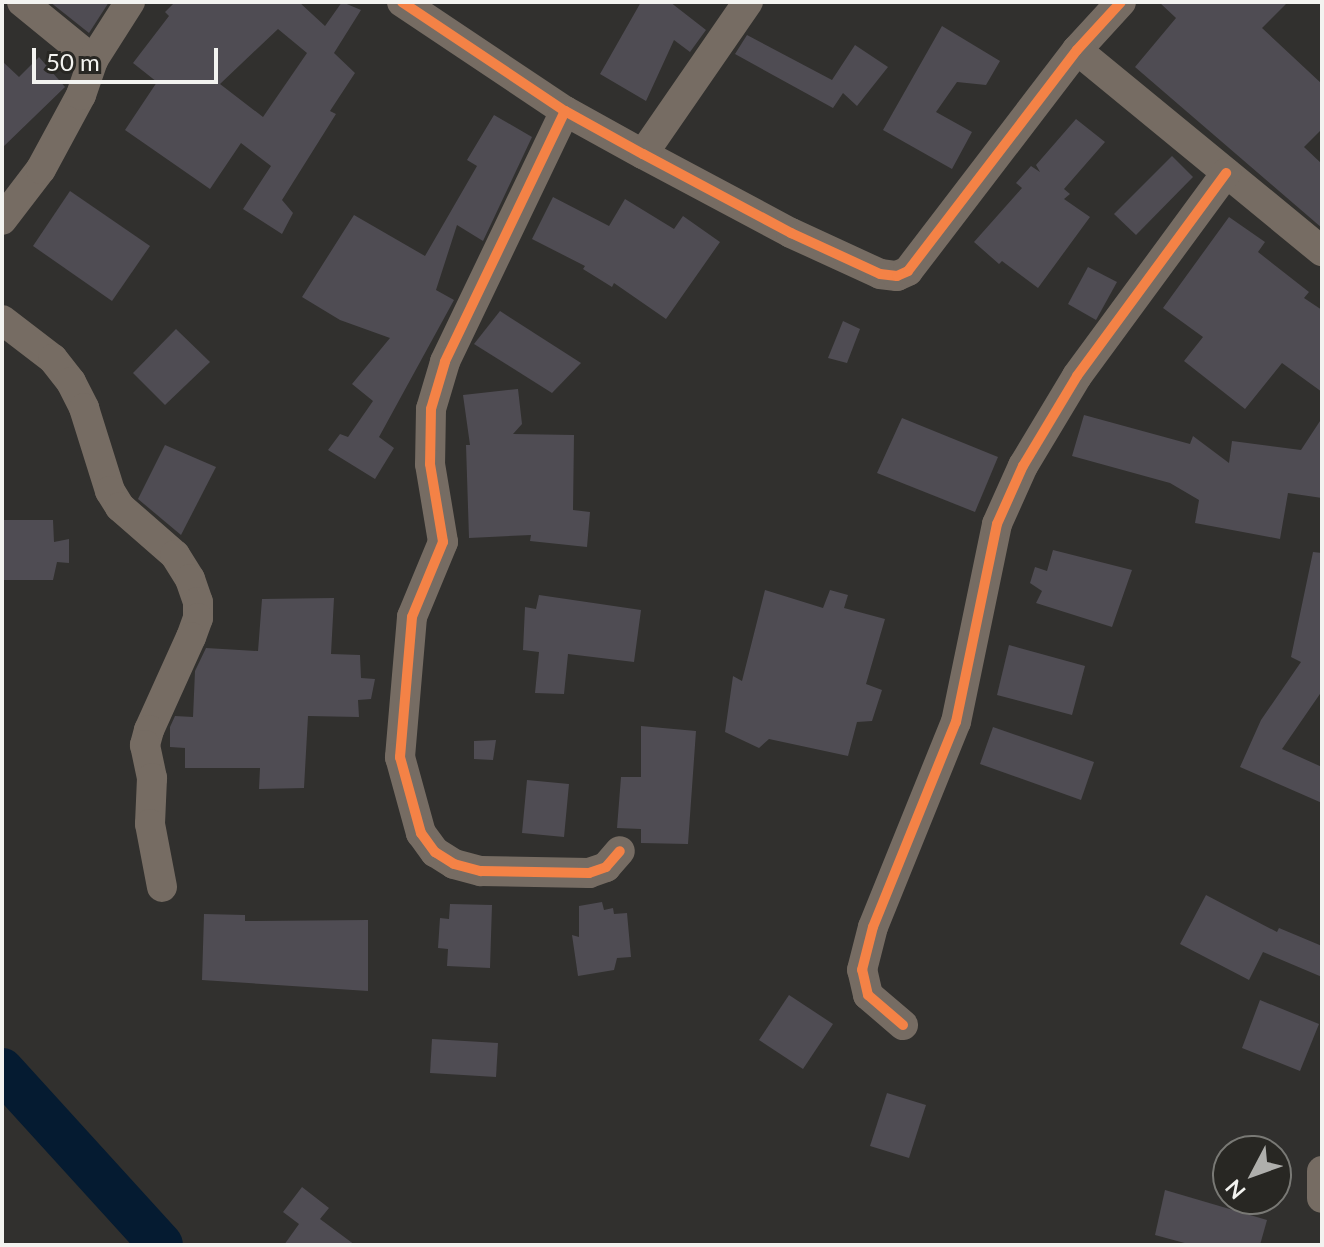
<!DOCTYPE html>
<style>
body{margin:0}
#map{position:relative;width:1324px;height:1247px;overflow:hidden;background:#31302e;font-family:Lato,sans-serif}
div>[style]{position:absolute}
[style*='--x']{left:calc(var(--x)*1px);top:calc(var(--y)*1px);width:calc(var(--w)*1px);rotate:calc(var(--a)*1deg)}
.river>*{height:44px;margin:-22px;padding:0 22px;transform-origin:22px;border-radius:22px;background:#051b31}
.building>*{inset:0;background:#4f4c53}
.minor>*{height:30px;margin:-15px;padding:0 15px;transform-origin:15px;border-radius:15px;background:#766c63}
.cycleway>*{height:10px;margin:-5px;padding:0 5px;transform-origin:5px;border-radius:5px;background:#f48246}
span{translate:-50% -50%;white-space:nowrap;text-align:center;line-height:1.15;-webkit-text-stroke:8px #282723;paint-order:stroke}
.frame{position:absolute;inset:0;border:4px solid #f3f3f0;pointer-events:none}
.north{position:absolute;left:1212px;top:1135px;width:80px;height:80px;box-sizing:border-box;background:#282723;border:2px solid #797975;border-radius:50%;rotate:229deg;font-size:22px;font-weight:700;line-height:32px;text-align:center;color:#f3f3f0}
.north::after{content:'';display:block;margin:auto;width:28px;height:36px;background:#afafac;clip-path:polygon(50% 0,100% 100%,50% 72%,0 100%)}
.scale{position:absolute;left:32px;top:48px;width:186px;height:36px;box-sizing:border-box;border:4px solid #f3f3f0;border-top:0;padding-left:10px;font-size:24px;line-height:28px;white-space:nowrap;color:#f3f3f0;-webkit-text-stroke:6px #282723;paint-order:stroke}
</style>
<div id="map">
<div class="river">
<i style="--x:2;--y:1070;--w:236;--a:47.7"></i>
</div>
<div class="building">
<i style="clip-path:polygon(50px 2px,109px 2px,89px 33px)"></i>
<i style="clip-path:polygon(evenodd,175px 2px,299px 2px,325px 26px,342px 2px,361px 10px,334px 53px,355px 73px,330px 111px,336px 114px,282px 200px,293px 213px,282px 234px,243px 209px,271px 166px,241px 143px,210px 189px,125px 130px,157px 82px,133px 63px,169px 16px,165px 12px,175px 2px,278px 29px,307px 53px,263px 117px,220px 84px,278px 29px)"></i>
<i style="clip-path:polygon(641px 2px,670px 2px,706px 30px,690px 52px,674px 40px,646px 101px,600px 74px)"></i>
<i style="clip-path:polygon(1159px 2px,1288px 2px,1262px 28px,1322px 84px,1322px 129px,1304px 147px,1322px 164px,1322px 228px,1135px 67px,1176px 18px)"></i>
<i style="clip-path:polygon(942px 26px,1000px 61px,986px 85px,957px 82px,936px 112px,972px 132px,952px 169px,883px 130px)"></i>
<i style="clip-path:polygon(747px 35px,832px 80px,855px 45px,888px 67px,857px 106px,843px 93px,833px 108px,735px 54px)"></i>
<i style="clip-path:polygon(39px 57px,65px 87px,2px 148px,2px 61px,19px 77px)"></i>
<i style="clip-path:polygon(494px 115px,532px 137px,483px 241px,457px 225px,436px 290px,454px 300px,379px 437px,394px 448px,375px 479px,328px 450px,340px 434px,348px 437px,373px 401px,352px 384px,390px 338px,340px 320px,302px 297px,354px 215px,425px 256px,477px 166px,467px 160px)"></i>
<i style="clip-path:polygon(1076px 119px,1105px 142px,1064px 189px,1070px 194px,1064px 199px,1090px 217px,1038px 288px,1002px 261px,999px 264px,974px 242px,1022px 188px,1016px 183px,1031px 166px,1040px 172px,1036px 165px)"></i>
<i style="clip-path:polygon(1172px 156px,1193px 177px,1136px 235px,1114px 214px)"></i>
<i style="clip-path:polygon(70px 191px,150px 246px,112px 301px,33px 246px)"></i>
<i style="clip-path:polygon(553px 197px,609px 226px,625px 199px,674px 229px,683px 216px,720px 242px,666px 319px,614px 283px,612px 287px,583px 269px,585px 266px,532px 239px)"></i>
<i style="clip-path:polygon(1229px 217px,1265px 242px,1258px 252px,1309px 292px,1304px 298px,1322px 310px,1322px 392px,1282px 363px,1245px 409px,1184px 361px,1203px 337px,1163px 308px)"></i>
<i style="clip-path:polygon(1088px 267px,1117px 282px,1096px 320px,1068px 304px)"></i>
<i style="clip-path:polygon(500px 311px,581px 363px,552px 393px,474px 344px)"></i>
<i style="clip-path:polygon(843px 321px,860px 329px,847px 363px,828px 358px)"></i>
<i style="clip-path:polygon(176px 329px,210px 362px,165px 405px,133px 373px)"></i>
<i style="clip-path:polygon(518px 389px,522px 424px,513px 434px,574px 435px,573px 510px,590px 512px,587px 547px,530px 541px,531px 535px,469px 538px,466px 445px,470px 445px,463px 395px)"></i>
<i style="clip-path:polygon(1084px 415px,1190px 444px,1193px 436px,1229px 463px,1232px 441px,1301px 450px,1322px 418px,1322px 498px,1288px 493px,1280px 539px,1195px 523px,1199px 500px,1170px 483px,1072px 456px)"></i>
<i style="clip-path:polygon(902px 418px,998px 457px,975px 512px,877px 473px)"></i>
<i style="clip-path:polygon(165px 445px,216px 467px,181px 535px,138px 499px)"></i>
<i style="clip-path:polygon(2px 520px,53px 520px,54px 542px,69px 539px,69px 563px,57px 562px,53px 580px,2px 580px)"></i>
<i style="clip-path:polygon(1053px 550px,1132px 570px,1112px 627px,1036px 603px,1042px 591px,1030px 583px,1035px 567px,1047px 571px)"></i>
<i style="clip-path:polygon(1313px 552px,1322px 553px,1322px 691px,1282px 749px,1322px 767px,1322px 803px,1240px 767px,1261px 720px,1301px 662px,1291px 657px)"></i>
<i style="clip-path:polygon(765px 590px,823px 608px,830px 590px,848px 595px,844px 608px,885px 619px,866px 684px,882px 690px,872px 721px,857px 722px,848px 756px,769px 739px,759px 748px,725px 732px,733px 676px,742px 681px)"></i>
<i style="clip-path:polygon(539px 595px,641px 610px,634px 662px,568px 654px,564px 694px,535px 693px,539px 652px,523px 650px,525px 607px,536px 609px)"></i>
<i style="clip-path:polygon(334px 598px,331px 654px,360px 655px,361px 678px,375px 679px,371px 699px,358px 700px,359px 717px,308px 716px,304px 788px,259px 789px,260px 768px,185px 768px,185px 748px,170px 747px,170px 727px,175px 716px,193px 717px,195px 671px,206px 648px,258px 651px,262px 599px)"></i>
<i style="clip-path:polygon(1009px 645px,1085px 666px,1072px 715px,997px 695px)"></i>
<i style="clip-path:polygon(641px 726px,696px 731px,688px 844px,641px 843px,641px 829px,617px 828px,621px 777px,641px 777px)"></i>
<i style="clip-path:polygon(993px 727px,1094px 762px,1081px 800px,980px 764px)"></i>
<i style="clip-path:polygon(496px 740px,493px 760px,474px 759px,474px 741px)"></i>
<i style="clip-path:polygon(527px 780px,569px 784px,564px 837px,522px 833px)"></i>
<i style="clip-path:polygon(1206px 895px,1277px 932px,1279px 928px,1322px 946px,1322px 977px,1263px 952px,1249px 980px,1180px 944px)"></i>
<i style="clip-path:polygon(602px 902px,604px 910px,613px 908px,614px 914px,627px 913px,631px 957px,617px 958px,614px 970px,578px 976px,572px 935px,579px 937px,579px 906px)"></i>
<i style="clip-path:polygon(450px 904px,492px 905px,490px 968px,447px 966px,448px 949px,438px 948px,440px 918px,449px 919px)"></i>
<i style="clip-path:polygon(204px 914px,245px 915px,245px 921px,368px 920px,368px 991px,202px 980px)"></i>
<i style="clip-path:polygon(789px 995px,833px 1024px,803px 1069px,759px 1040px)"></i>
<i style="clip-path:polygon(1260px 1000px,1319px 1024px,1300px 1071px,1242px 1048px)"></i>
<i style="clip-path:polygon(432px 1039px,498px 1043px,496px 1077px,430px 1073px)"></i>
<i style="clip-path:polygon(887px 1093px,926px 1105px,909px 1158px,870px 1146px)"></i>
<i style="clip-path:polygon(302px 1187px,329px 1208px,320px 1219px,355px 1245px,284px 1245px,299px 1224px,283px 1212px)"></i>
<i style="clip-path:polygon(1165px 1190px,1267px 1220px,1260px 1245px,1192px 1245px,1155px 1235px)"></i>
</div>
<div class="minor">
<i style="--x:22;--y:2;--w:92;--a:39.2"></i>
<i style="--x:402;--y:2;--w:196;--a:33.8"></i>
<i style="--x:565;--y:111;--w:89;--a:28.9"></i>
<i style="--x:643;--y:154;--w:168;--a:28.1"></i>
<i style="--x:791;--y:233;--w:98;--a:24.7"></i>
<i style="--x:880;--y:274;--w:17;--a:7"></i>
<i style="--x:897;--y:276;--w:12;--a:-24"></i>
<i style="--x:908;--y:271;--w:278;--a:-52.6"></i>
<i style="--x:1077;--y:50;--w:65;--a:-47.5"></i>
<i style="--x:1077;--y:50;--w:317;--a:39.4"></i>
<i style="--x:565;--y:111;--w:278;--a:115.6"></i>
<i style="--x:445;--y:362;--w:49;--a:106.6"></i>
<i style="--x:431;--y:409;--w:55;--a:91"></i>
<i style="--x:430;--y:464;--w:79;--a:80.5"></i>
<i style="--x:443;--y:542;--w:81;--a:112.5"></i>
<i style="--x:412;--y:617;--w:141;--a:94.9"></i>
<i style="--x:400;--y:757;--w:79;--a:74.6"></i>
<i style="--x:421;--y:833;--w:24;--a:54"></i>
<i style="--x:435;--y:852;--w:22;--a:32"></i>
<i style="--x:454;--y:864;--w:28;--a:15"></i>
<i style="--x:481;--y:871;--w:108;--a:1.1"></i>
<i style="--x:589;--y:873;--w:18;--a:-19"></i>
<i style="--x:606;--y:867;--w:21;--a:-49"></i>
<i style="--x:643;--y:154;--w:185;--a:-55.4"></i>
<i style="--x:2;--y:220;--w:64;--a:-52.6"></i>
<i style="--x:41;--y:169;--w:84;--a:-61.6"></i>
<i style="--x:81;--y:95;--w:37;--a:-71"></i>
<i style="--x:93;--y:60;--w:69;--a:-57.5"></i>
<i style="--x:2;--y:320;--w:64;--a:37.4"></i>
<i style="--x:53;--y:359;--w:29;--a:52"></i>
<i style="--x:71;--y:382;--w:29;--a:63"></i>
<i style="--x:84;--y:408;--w:87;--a:72.6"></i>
<i style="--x:110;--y:491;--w:19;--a:58"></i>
<i style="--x:120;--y:507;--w:73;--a:41.1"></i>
<i style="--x:175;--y:555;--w:28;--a:58"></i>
<i style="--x:190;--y:579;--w:24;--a:71"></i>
<i style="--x:198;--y:602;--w:16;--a:90"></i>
<i style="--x:198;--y:618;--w:20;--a:110"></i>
<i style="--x:191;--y:637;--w:102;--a:114.3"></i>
<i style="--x:149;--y:730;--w:16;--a:105"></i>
<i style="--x:145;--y:745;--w:34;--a:78"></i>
<i style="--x:152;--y:778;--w:46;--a:92.5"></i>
<i style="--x:150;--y:824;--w:64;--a:79.2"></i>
<i style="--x:903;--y:1025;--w:46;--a:-139.4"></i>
<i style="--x:868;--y:995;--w:26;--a:-103"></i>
<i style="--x:862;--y:970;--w:44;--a:-75.7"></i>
<i style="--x:873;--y:927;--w:221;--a:-68"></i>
<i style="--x:956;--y:722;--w:202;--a:-78.3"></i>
<i style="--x:997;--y:524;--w:64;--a:-65.9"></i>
<i style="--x:1023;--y:466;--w:105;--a:-59"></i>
<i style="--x:1077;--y:376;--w:252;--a:-53.7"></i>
<i style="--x:1322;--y:1171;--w:27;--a:90"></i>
</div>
<div class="cycleway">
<i style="--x:402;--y:2;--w:196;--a:33.8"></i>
<i style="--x:565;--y:111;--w:89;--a:28.9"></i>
<i style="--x:643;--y:154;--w:168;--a:28.1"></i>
<i style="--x:791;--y:233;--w:98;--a:24.7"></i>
<i style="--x:880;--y:274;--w:17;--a:7"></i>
<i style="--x:897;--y:276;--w:12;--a:-24"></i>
<i style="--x:908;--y:271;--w:278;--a:-52.6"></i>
<i style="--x:1077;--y:50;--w:65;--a:-47.5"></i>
<i style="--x:565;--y:111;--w:278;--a:115.6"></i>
<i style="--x:445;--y:362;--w:49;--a:106.6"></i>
<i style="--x:431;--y:409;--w:55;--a:91"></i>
<i style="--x:430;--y:464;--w:79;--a:80.5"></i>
<i style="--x:443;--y:542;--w:81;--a:112.5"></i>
<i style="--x:412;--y:617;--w:141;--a:94.9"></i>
<i style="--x:400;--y:757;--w:79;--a:74.6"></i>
<i style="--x:421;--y:833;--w:24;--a:54"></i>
<i style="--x:435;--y:852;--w:22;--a:32"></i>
<i style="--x:454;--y:864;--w:28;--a:15"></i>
<i style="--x:481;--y:871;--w:108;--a:1.1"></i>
<i style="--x:589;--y:873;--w:18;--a:-19"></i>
<i style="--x:606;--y:867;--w:21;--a:-49"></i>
<i style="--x:903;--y:1025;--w:46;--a:-139.4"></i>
<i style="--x:868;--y:995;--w:26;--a:-103"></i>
<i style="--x:862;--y:970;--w:44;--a:-75.7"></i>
<i style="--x:873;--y:927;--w:221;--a:-68"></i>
<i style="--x:956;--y:722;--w:202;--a:-78.3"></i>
<i style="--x:997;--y:524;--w:64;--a:-65.9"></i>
<i style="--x:1023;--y:466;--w:105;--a:-59"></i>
<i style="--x:1077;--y:376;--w:252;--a:-53.7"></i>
</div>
<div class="frame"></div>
<div class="north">N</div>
<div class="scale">50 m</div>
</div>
